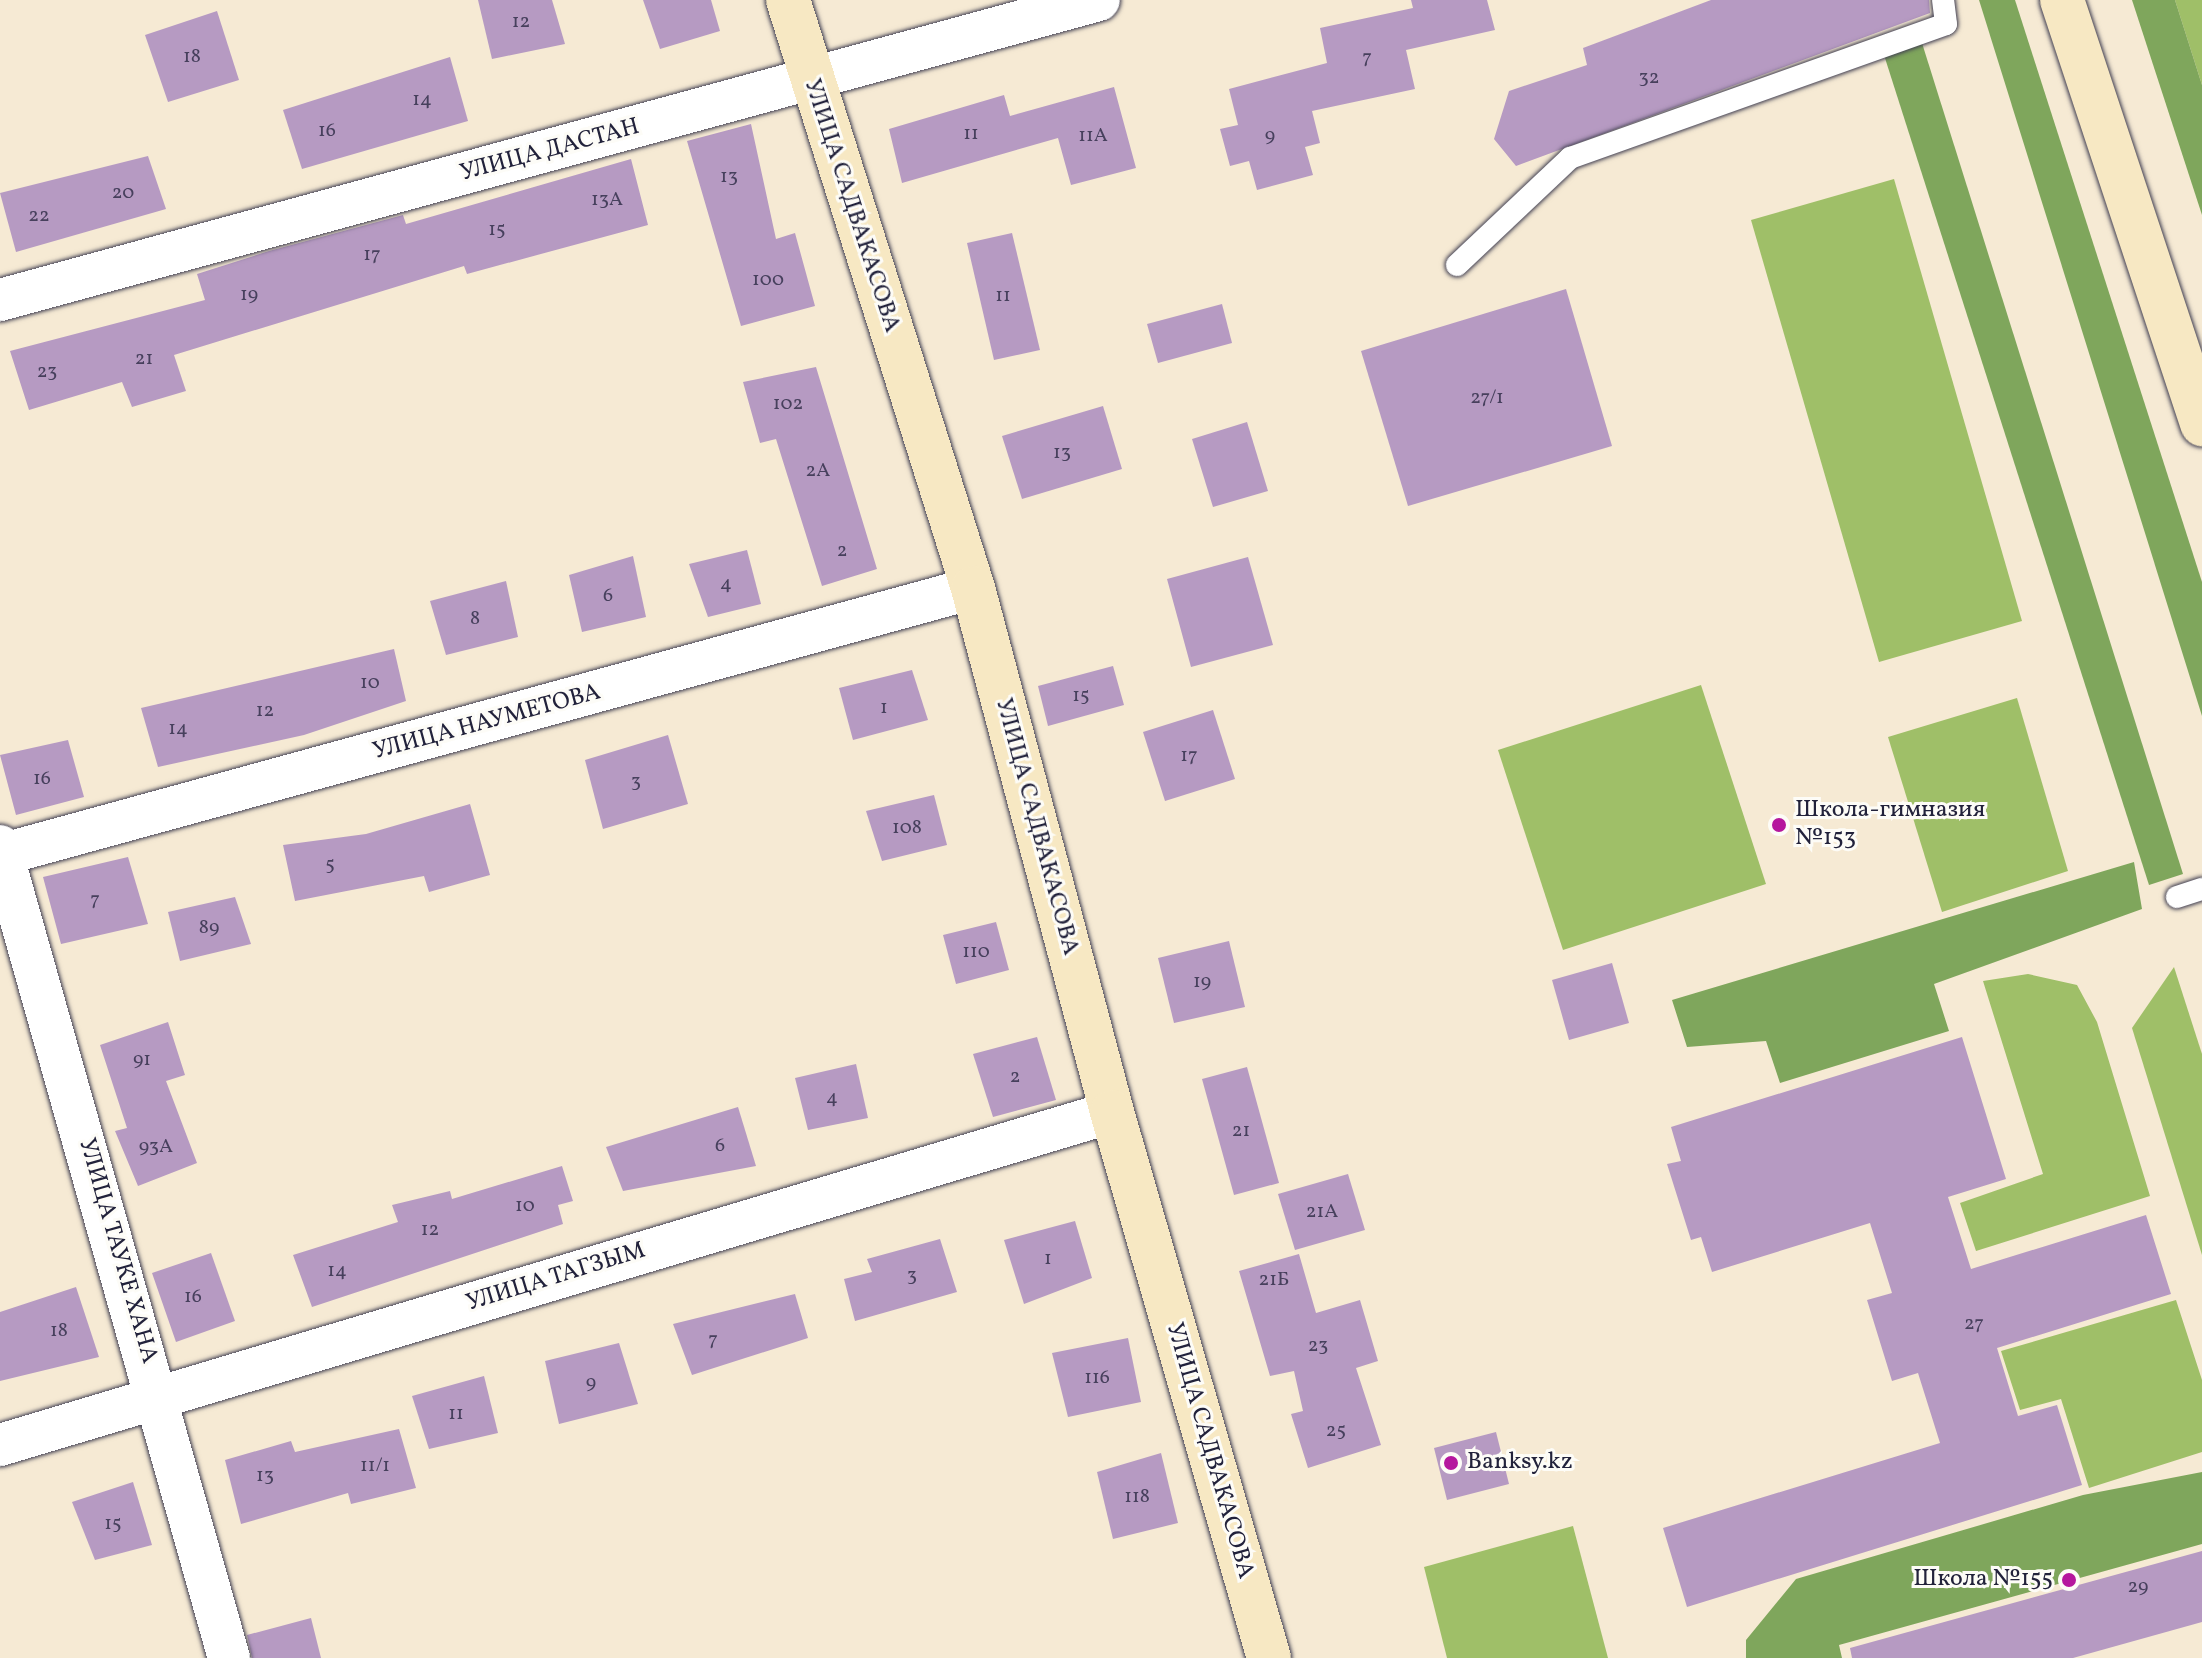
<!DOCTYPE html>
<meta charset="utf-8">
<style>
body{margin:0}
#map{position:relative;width:2202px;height:1658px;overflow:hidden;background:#f6ead4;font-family:Vollkorn,serif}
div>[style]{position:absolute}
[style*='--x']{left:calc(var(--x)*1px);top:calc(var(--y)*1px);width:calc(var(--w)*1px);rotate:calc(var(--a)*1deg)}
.green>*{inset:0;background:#9fbf68}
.forest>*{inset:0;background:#7fa65c}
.building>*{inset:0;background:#b69ac2}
.roads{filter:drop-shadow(0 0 2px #424052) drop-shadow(0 0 2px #424052)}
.lane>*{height:22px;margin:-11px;padding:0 11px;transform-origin:11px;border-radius:11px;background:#fff}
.street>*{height:42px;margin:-21px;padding:0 21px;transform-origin:21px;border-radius:21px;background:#fff}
.secondary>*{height:44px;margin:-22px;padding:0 22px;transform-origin:22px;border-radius:22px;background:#f7e8c3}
.dots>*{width:22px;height:22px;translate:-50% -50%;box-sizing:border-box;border:4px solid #fdfcf7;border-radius:50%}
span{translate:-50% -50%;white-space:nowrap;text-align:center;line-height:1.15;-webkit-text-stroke:6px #fdfcf7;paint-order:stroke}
.number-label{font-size:20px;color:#47405d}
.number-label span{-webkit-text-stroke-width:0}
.street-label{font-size:24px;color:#22223b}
.poi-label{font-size:24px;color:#22223b}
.left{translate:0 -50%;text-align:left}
.right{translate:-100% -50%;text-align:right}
</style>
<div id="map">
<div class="green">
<i style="clip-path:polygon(2175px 0,2202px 0,2202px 85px)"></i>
<i style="clip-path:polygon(1894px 179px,2022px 621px,1879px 662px,1751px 220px)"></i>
<i style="clip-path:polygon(1701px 685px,1766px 884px,1563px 950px,1498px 750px)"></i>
<i style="clip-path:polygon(2017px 698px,2068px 871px,1942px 912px,1888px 737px)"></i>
<i style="clip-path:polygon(2174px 967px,2202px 1054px,2202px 1255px,2132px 1028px)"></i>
<i style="clip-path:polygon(2028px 974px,2077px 985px,2097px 1022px,2150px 1196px,1976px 1251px,1960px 1203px,2043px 1174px,1983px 981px)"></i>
<i style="clip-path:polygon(2176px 1300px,2202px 1380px,2202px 1452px,2089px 1488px,2061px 1399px,2020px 1410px,2001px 1351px)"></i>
<i style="clip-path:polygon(1573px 1526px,1608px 1658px,1447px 1658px,1424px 1567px)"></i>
</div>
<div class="forest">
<i style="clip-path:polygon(1979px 0,2015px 0,2202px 582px,2202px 716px)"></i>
<i style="clip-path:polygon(2132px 0,2175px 0,2202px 85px,2202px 215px)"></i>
<i style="clip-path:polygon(1922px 43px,2183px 874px,2149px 885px,1884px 55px)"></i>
<i style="clip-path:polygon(2134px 862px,2142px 909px,1934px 984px,1949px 1031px,1780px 1083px,1766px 1041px,1687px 1047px,1672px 1000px)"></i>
<i style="clip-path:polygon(2202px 1472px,2202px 1544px,1839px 1645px,1842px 1658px,1746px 1658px,1746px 1640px,1796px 1579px,2083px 1495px)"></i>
</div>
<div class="building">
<i style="clip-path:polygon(478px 0,552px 0,565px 44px,492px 59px)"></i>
<i style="clip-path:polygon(643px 0,711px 0,720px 31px,660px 49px)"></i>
<i style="clip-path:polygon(1411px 0,1487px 0,1495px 30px,1406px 50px,1415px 89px,1312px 111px,1320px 143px,1305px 147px,1313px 175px,1257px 190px,1249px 161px,1230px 166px,1220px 129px,1238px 125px,1229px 89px,1327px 63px,1320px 28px,1413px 8px)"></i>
<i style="clip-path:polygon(1711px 0,1929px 0,1930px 13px,1516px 166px,1494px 139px,1509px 91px,1587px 65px,1583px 48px)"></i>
<i style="clip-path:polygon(217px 11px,239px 80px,168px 102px,145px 35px)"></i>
<i style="clip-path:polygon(450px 57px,468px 121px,302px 169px,283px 110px)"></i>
<i style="clip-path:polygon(1114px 87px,1136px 168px,1071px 185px,1058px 138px,902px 183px,889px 129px,1004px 95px,1010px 116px)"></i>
<i style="clip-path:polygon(751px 124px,776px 239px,795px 233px,815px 306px,741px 326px,687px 141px)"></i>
<i style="clip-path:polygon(148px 156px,166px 209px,16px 252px,0 193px)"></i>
<i style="clip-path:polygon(631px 159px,648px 225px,467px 274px,464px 266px,174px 355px,186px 391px,132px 407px,122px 382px,29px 410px,10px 351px,205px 300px,197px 274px,269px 251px,403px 215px,406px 224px)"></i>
<i style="clip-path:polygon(1012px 233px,1040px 350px,994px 360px,967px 243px)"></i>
<i style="clip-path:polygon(1566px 289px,1612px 446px,1408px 506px,1361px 351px)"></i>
<i style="clip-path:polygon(1222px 304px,1232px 343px,1158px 363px,1147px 324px)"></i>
<i style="clip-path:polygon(816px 367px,877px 569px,822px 586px,776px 439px,760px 443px,743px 382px)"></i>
<i style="clip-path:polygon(1103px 406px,1122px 469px,1022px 499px,1002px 436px)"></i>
<i style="clip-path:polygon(1247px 422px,1268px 491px,1213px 507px,1192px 439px)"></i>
<i style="clip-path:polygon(747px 550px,761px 604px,708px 617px,689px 564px)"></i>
<i style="clip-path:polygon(633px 556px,646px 617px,582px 632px,569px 575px)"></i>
<i style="clip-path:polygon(1248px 557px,1273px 645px,1191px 667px,1167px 579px)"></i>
<i style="clip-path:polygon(506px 581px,518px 637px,446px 655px,430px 601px)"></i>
<i style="clip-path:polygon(394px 649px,406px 701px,304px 735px,158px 767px,141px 708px)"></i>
<i style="clip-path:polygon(1113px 666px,1124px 705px,1048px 726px,1038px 686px)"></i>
<i style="clip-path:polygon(912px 670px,928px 720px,853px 740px,839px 688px)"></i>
<i style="clip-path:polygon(1213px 710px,1235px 779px,1165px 801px,1143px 732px)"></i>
<i style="clip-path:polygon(668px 735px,688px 804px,603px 829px,585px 760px)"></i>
<i style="clip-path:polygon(68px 740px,84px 797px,16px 815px,0 755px)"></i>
<i style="clip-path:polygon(934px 795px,947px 845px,882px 861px,866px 811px)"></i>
<i style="clip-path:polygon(470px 804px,490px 875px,429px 892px,424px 876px,295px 901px,283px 845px,366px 834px)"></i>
<i style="clip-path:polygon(128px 857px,148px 924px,61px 944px,43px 877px)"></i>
<i style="clip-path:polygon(235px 897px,251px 944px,180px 961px,168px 912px)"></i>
<i style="clip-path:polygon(996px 922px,1009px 970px,956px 984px,943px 935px)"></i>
<i style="clip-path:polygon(1229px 941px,1245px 1007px,1174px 1023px,1158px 958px)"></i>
<i style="clip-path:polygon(1612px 963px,1629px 1023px,1569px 1040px,1552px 980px)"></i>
<i style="clip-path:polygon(168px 1022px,185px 1075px,166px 1081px,197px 1163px,138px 1186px,115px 1131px,127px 1128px,100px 1045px)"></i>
<i style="clip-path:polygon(1037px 1037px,1056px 1100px,993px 1117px,973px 1054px)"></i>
<i style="clip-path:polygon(1962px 1037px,2006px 1179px,1948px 1197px,1971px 1269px,2146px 1215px,2171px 1294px,1997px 1348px,2018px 1416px,2057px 1405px,2082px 1485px,1687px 1607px,1663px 1528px,1940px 1443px,1918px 1373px,1892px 1381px,1867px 1300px,1892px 1293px,1870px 1223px,1712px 1272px,1701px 1237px,1691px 1240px,1667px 1164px,1681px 1161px,1671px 1127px)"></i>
<i style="clip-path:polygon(856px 1064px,868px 1118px,808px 1130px,795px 1078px)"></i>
<i style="clip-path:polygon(1247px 1067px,1279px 1183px,1234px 1195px,1202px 1079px)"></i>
<i style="clip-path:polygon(738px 1107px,756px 1166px,623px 1191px,606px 1147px)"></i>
<i style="clip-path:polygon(562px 1166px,573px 1201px,558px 1205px,563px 1224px,312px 1307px,293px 1255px,398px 1222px,392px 1205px,450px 1191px,452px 1199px)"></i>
<i style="clip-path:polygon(1348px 1174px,1365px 1230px,1295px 1250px,1278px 1194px)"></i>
<i style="clip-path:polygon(1075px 1221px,1092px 1278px,1024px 1304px,1004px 1240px)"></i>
<i style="clip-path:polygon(940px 1239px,957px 1292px,855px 1321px,844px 1279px,872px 1272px,867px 1259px)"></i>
<i style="clip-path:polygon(211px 1253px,235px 1321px,176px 1342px,152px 1273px)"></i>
<i style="clip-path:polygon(1299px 1254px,1316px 1313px,1360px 1300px,1378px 1361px,1356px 1368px,1381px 1445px,1308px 1468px,1291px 1414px,1303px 1411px,1294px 1371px,1270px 1376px,1239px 1271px)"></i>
<i style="clip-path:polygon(76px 1287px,99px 1357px,0 1381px,0 1312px)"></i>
<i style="clip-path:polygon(795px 1294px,808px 1338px,692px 1375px,673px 1324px)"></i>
<i style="clip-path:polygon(1128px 1338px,1141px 1402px,1068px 1417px,1052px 1353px)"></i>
<i style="clip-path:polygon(619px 1343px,638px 1404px,559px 1424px,545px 1361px)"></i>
<i style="clip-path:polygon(484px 1376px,498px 1433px,429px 1449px,412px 1396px)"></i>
<i style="clip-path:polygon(399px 1429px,416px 1488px,351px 1504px,348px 1493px,241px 1524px,225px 1460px,291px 1441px,295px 1452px)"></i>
<i style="clip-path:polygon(1496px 1432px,1509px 1484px,1447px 1500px,1434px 1448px)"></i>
<i style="clip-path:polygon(1161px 1453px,1178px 1523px,1113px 1539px,1097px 1472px)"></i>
<i style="clip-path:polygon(133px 1482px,152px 1545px,95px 1560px,72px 1502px)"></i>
<i style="clip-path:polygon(2202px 1551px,2202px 1622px,2073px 1658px,1852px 1658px,1850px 1648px)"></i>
<i style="clip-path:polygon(311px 1618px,321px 1658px,252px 1658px,247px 1635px)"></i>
</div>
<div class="roads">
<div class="lane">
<i style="--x:1457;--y:265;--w:156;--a:-43.4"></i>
<i style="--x:1570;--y:158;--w:399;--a:-19.6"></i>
<i style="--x:1946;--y:24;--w:24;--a:-97"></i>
<i style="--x:2177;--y:897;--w:26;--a:-18"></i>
</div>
<div class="street">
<i style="--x:0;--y:300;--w:1139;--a:-15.27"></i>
<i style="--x:0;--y:846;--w:844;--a:74.25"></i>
<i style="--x:0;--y:855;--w:1009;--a:-15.34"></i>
<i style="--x:0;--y:1445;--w:1161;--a:-16.67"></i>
</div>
<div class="secondary">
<i style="--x:788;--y:0;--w:616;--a:72.54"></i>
<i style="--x:973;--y:588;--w:542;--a:75.14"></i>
<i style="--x:1112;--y:1112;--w:568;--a:73.96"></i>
<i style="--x:2062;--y:0;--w:447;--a:71.7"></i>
</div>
</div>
<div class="dots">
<i style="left:1779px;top:825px;background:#b5179e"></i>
<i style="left:1451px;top:1463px;background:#b5179e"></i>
<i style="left:2069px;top:1580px;background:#b5179e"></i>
</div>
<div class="number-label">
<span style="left:521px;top:22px">12</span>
<span style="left:192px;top:57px">18</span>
<span style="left:1367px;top:58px">7</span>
<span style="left:1649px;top:78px">32</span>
<span style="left:422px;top:100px">14</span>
<span style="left:327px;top:131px">16</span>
<span style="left:971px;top:134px">11</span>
<span style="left:1093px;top:136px">11А</span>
<span style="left:1270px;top:136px">9</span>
<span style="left:729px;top:177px">13</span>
<span style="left:123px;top:193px">20</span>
<span style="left:607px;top:200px">13А</span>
<span style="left:39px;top:216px">22</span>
<span style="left:497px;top:230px">15</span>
<span style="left:372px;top:255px">17</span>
<span style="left:768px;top:280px">100</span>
<span style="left:249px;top:295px">19</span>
<span style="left:1003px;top:296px">11</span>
<span style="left:144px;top:359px">21</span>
<span style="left:47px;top:372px">23</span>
<span style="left:1487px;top:398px">27/1</span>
<span style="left:788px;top:404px">102</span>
<span style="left:1062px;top:453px">13</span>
<span style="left:818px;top:471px">2А</span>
<span style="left:842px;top:551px">2</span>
<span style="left:726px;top:584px">4</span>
<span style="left:608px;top:596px">6</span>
<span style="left:475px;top:619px">8</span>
<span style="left:370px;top:683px">10</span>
<span style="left:1081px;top:696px">15</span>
<span style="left:884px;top:708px">1</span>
<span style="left:265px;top:711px">12</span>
<span style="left:178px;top:729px">14</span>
<span style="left:1189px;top:756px">17</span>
<span style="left:42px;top:779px">16</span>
<span style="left:636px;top:782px">3</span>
<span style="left:907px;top:828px">108</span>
<span style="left:330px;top:865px">5</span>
<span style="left:95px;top:900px">7</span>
<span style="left:209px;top:928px">89</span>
<span style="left:976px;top:952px">110</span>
<span style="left:1202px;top:982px">19</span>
<span style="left:142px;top:1060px">91</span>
<span style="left:1015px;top:1077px">2</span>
<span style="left:832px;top:1098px">4</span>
<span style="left:1241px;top:1131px">21</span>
<span style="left:720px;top:1146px">6</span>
<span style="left:156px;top:1147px">93А</span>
<span style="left:525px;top:1206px">10</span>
<span style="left:1322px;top:1212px">21А</span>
<span style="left:430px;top:1230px">12</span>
<span style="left:1048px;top:1259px">1</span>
<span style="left:337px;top:1271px">14</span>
<span style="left:912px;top:1276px">3</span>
<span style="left:1274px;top:1280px">21Б</span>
<span style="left:193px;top:1297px">16</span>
<span style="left:1974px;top:1324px">27</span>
<span style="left:59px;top:1331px">18</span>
<span style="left:713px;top:1340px">7</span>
<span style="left:1318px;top:1346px">23</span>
<span style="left:1097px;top:1378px">116</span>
<span style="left:591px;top:1383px">9</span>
<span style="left:456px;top:1414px">11</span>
<span style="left:1336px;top:1431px">25</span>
<span style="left:375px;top:1466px">11/1</span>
<span style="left:265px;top:1476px">13</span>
<span style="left:1137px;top:1497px">118</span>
<span style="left:113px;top:1524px">15</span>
<span style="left:2138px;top:1587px">29</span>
</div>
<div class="street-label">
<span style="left:550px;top:151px;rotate:-15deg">УЛИЦА ДАСТАН</span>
<span style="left:851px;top:206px;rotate:72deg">УЛИЦА САДВАКАСОВА</span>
<span style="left:487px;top:723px;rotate:-15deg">УЛИЦА НАУМЕТОВА</span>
<span style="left:1036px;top:827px;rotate:75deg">УЛИЦА САДВАКАСОВА</span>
<span style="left:117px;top:1251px;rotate:74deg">УЛИЦА ТАУКЕ ХАНА</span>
<span style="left:556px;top:1278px;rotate:-17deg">УЛИЦА ТАГЗЫМ</span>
<span style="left:1209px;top:1451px;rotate:74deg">УЛИЦА САДВАКАСОВА</span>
</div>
<div class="poi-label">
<span class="left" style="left:1795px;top:825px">Школа-гимназия<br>№153</span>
<span class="left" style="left:1467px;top:1463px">Banksy.kz</span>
<span class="right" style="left:2053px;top:1580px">Школа №155</span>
</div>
</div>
